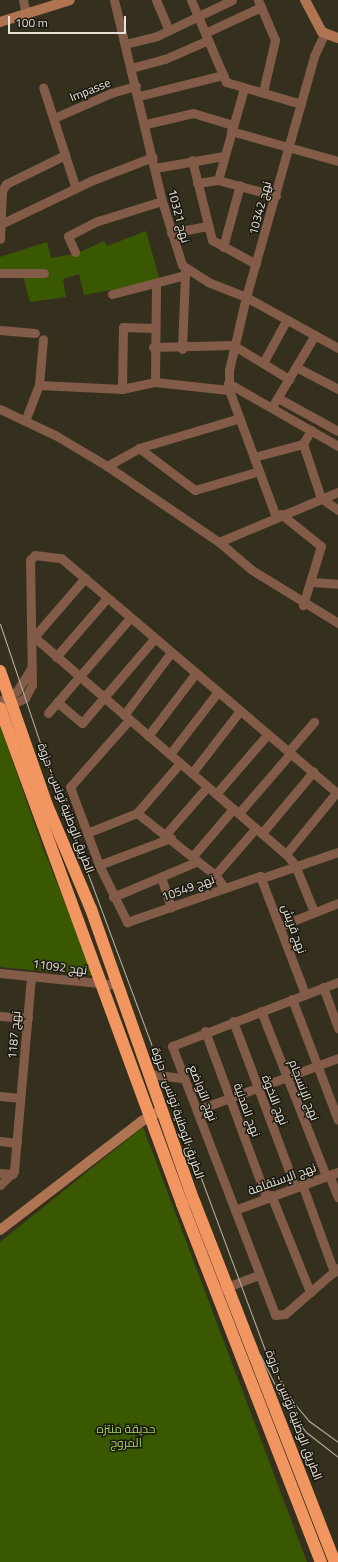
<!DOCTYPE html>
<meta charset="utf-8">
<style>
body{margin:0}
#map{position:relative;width:338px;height:1562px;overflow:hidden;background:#35301d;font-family:"Titillium Web",Cairo,sans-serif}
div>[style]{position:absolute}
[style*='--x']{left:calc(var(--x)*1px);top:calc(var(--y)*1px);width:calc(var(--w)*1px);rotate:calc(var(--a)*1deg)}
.green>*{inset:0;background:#395800}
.street>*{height:9px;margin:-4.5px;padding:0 4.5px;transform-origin:4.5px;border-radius:4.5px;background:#825c48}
.secondary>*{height:10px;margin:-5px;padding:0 5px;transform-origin:5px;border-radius:5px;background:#af7452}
.highway>*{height:12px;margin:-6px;padding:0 6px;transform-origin:6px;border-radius:6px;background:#f19660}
.tram>*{height:1px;margin:-0.5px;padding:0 0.5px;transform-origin:0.5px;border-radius:0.5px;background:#b9b6a9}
span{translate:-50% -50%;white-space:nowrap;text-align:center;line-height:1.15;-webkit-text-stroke:3px #1a1810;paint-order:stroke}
.street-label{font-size:12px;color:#e6e3d8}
.park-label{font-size:12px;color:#9fd35a}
.scale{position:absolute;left:8px;top:16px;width:118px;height:18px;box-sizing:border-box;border:2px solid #e6e3d8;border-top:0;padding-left:5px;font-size:12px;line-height:14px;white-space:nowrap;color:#e6e3d8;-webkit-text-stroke:3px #1a1810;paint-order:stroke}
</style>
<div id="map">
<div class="green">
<i style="clip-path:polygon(146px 231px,160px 281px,84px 295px,79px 274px,63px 279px,66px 297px,30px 302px,23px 276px,0 277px,0 257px,47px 242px,51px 258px,78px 253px,104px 241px,107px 246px)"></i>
<i style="clip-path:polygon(0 726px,43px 848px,94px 976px,0 967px)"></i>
<i style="clip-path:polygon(143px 1127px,307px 1562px,0 1562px,0 1242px)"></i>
</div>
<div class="street">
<i style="--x:23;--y:0;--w:14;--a:78"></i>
<i style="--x:114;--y:0;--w:207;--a:76.6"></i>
<i style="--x:162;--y:201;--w:67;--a:72.6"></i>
<i style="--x:182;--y:265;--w:31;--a:33"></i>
<i style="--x:208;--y:282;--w:41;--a:21.5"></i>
<i style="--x:246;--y:297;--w:105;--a:29"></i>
<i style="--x:156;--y:0;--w:33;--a:67"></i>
<i style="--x:191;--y:0;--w:89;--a:66.9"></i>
<i style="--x:226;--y:82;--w:78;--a:16.3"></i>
<i style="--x:258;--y:0;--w:43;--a:67"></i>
<i style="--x:275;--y:40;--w:53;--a:103"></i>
<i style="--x:205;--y:33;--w:62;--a:-24.9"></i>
<i style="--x:125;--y:44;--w:33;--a:-14"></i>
<i style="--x:157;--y:36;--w:83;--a:-25.6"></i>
<i style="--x:131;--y:68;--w:35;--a:-15"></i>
<i style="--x:165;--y:59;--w:47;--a:-23.8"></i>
<i style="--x:139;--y:96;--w:87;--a:-14"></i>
<i style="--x:54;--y:118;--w:62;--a:-23.7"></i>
<i style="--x:111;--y:93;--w:26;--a:-16"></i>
<i style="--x:146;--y:124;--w:48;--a:-13.2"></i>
<i style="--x:193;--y:113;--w:42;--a:16.7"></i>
<i style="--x:231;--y:131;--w:111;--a:15.7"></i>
<i style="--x:65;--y:155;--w:35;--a:72"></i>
<i style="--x:192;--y:160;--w:82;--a:76"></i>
<i style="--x:212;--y:240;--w:50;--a:28.6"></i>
<i style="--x:155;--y:168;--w:70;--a:-9.9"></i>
<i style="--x:218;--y:180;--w:96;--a:-74.2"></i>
<i style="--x:197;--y:183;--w:21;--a:-8"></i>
<i style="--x:218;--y:180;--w:60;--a:15.4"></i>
<i style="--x:1;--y:224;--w:102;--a:-25.6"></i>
<i style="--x:93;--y:180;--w:64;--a:-21"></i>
<i style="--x:171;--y:233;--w:38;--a:-11"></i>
<i style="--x:0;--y:239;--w:48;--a:-87.6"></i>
<i style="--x:2;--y:191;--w:8;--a:-60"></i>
<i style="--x:6;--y:184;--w:66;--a:-26.2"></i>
<i style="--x:65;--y:155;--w:71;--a:-107.9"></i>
<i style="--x:223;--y:247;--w:64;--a:-74.7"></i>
<i style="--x:75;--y:252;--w:17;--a:-114"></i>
<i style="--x:68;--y:236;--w:34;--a:-27"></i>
<i style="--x:98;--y:221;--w:67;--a:-17.4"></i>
<i style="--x:0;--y:273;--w:44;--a:0"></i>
<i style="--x:112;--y:294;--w:75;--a:-14.6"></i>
<i style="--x:185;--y:275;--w:6;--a:-90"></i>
<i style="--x:0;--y:330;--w:35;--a:5"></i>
<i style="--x:153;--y:347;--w:80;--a:-1.4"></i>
<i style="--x:233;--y:345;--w:66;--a:31.3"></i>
<i style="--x:182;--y:349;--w:74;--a:-87.7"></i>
<i style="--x:263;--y:363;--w:48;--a:-61.3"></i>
<i style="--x:296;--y:367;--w:47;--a:27.6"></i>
<i style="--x:155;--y:382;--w:98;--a:-89.4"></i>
<i style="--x:228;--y:383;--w:127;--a:29.8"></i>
<i style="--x:39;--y:385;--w:46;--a:-85"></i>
<i style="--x:122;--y:389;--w:62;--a:-89.1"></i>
<i style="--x:123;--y:327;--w:30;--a:2"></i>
<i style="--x:278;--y:398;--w:68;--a:28.8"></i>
<i style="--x:272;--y:407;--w:84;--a:-59.2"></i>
<i style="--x:0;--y:409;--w:61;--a:25.3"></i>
<i style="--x:55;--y:435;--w:61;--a:30.8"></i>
<i style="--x:107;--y:466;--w:135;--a:34.2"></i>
<i style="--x:219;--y:542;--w:43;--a:40.3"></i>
<i style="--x:252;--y:570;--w:101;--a:31.6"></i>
<i style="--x:25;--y:421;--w:39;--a:-69"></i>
<i style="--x:39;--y:385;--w:83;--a:2.8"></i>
<i style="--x:122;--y:389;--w:34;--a:-12"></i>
<i style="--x:155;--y:382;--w:74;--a:6.2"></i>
<i style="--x:311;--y:430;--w:16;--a:120"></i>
<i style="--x:303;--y:444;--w:57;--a:71.6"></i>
<i style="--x:321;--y:498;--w:21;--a:35"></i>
<i style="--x:139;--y:448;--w:70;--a:36.9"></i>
<i style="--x:195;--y:490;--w:67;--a:-16.5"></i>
<i style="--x:254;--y:457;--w:51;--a:-14.9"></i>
<i style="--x:107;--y:466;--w:37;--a:-29"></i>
<i style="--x:139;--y:448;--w:105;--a:-16.5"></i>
<i style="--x:281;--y:514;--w:51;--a:38.7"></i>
<i style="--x:321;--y:546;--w:62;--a:107"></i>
<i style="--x:276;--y:517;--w:135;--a:-110.3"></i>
<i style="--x:229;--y:390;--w:20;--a:-90"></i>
<i style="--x:229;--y:370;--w:75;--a:-76.9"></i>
<i style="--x:246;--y:297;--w:250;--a:-74.2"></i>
<i style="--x:314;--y:56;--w:23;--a:-65"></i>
<i style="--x:219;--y:542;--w:129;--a:-22.8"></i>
<i style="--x:312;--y:582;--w:26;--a:4"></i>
<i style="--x:33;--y:636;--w:334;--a:40.8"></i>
<i style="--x:286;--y:854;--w:14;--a:51"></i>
<i style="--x:295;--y:865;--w:51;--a:68"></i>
<i style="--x:34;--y:637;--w:78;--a:-49.2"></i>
<i style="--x:56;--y:657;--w:78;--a:-49.2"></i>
<i style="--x:0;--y:701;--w:20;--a:-30"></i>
<i style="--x:17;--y:691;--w:26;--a:-58"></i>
<i style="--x:57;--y:702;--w:33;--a:40"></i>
<i style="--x:82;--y:723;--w:111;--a:-49.4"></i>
<i style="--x:6;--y:707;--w:21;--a:-25"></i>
<i style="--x:25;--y:698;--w:15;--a:-62"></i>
<i style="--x:32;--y:685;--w:125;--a:-90.9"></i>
<i style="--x:30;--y:560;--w:7;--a:-45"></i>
<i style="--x:35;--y:555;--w:26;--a:7"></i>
<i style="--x:61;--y:558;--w:364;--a:40.4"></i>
<i style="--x:48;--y:713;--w:125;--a:-49.2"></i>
<i style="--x:124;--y:715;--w:76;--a:-53"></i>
<i style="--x:129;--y:720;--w:89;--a:131.4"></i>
<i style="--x:70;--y:787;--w:83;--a:69.6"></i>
<i style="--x:99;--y:865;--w:64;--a:63.8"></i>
<i style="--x:127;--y:922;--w:141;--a:-19.1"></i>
<i style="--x:260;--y:876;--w:126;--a:69.1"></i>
<i style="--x:148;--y:736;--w:78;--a:-52.8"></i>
<i style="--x:288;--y:752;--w:40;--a:-49"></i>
<i style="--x:170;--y:754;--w:77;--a:-52.4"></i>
<i style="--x:180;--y:763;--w:66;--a:130.7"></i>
<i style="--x:137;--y:813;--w:100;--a:38.5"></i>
<i style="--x:215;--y:875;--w:15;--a:53"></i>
<i style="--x:192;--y:773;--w:77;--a:-52.4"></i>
<i style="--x:216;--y:794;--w:78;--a:-49.2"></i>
<i style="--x:239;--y:813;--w:78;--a:-49.2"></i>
<i style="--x:87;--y:833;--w:54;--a:-21.8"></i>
<i style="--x:262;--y:833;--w:80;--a:-50.1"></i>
<i style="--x:166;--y:834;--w:62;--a:-48.9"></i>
<i style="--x:286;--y:854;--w:79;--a:-50.7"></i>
<i style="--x:193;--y:856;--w:62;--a:-49.6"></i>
<i style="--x:99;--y:865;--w:77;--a:-20.6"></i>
<i style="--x:215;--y:875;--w:62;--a:-48.9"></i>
<i style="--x:161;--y:877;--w:32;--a:72"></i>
<i style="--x:262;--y:878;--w:80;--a:-18.9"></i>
<i style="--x:113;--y:897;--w:92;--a:-23"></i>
<i style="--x:280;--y:926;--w:62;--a:-21.6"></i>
<i style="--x:0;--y:973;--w:119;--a:5.8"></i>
<i style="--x:338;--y:982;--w:178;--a:158.9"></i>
<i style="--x:172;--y:1046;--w:288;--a:69"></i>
<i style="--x:275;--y:1315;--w:10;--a:-6"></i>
<i style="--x:285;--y:1314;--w:70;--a:-41"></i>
<i style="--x:323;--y:987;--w:44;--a:69.9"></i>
<i style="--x:292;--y:999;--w:129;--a:69.2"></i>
<i style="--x:261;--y:1011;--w:177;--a:68.5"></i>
<i style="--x:0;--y:1016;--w:28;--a:4"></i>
<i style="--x:233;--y:1021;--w:177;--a:69.5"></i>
<i style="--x:205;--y:1031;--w:177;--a:69.8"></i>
<i style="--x:149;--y:1074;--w:35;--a:7"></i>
<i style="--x:0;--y:1096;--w:20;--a:6"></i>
<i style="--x:197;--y:1110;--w:150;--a:-20.2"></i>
<i style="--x:0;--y:1141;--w:17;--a:7"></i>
<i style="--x:0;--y:1173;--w:13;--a:4"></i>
<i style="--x:329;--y:1175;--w:24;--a:68"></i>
<i style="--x:302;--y:1184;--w:94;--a:70"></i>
<i style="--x:0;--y:1185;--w:20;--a:-45"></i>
<i style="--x:14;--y:1171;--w:196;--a:-85"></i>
<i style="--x:271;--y:1195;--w:105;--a:68.1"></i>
<i style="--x:235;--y:1210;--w:110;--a:-20.3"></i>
<i style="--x:222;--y:1289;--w:39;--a:-21"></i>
</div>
<div class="secondary">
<i style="--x:305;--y:0;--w:36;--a:62"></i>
<i style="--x:322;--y:32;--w:17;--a:21"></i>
<i style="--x:0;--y:22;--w:73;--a:-17.4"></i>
<i style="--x:0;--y:1230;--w:179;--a:-37.5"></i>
<i style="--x:142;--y:1121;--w:22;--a:-30"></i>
</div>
<div class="highway">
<i style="--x:0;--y:671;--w:142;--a:70.7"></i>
<i style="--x:47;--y:805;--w:113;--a:67.1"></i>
<i style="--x:91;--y:909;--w:310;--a:70.6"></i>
<i style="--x:194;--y:1201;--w:388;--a:68.7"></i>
<i style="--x:0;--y:708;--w:528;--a:69.85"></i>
<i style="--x:182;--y:1204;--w:384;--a:68.8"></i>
</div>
<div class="tram">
<i style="--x:0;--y:624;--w:145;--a:71.4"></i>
<i style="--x:46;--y:761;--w:640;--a:69.61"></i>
<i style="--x:269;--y:1361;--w:48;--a:59.7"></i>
<i style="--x:293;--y:1402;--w:25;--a:50"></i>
<i style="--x:309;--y:1421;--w:36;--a:36"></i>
<i style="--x:260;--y:1355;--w:54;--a:63.4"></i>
<i style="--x:284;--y:1403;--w:36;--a:53"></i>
<i style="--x:306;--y:1432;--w:41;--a:38"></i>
</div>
<div class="street-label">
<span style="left:90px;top:90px;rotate:-22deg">Impasse</span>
<span style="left:260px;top:208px;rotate:-75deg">نهج 10342</span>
<span style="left:179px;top:216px;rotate:75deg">نهج 10321</span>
<span style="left:66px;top:808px;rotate:69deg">الطريق الوطنية تونس - حزوة</span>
<span style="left:188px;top:888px;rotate:-20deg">نهج 10549</span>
<span style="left:294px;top:929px;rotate:70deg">نهج قريش</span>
<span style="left:60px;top:967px;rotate:7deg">نهج 11092</span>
<span style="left:14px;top:1035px;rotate:-85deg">نهج 1187</span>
<span style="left:304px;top:1090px;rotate:69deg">نهج الإنسجام</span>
<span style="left:203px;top:1093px;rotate:69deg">نهج التواضع</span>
<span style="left:275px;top:1100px;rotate:69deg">نهج النخوة</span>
<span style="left:247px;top:1110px;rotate:70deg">نهج المدنية</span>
<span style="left:178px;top:1113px;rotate:71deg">الطريق الوطنية تونس - حزوة</span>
<span style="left:282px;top:1179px;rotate:-20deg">نهج الإستقامة</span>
<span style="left:294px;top:1415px;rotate:69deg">الطريق الوطنية تونس - حزوة</span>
</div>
<div class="park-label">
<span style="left:126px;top:1436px">حديقة منتزه<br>المروج</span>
</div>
<div class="scale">100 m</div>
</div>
